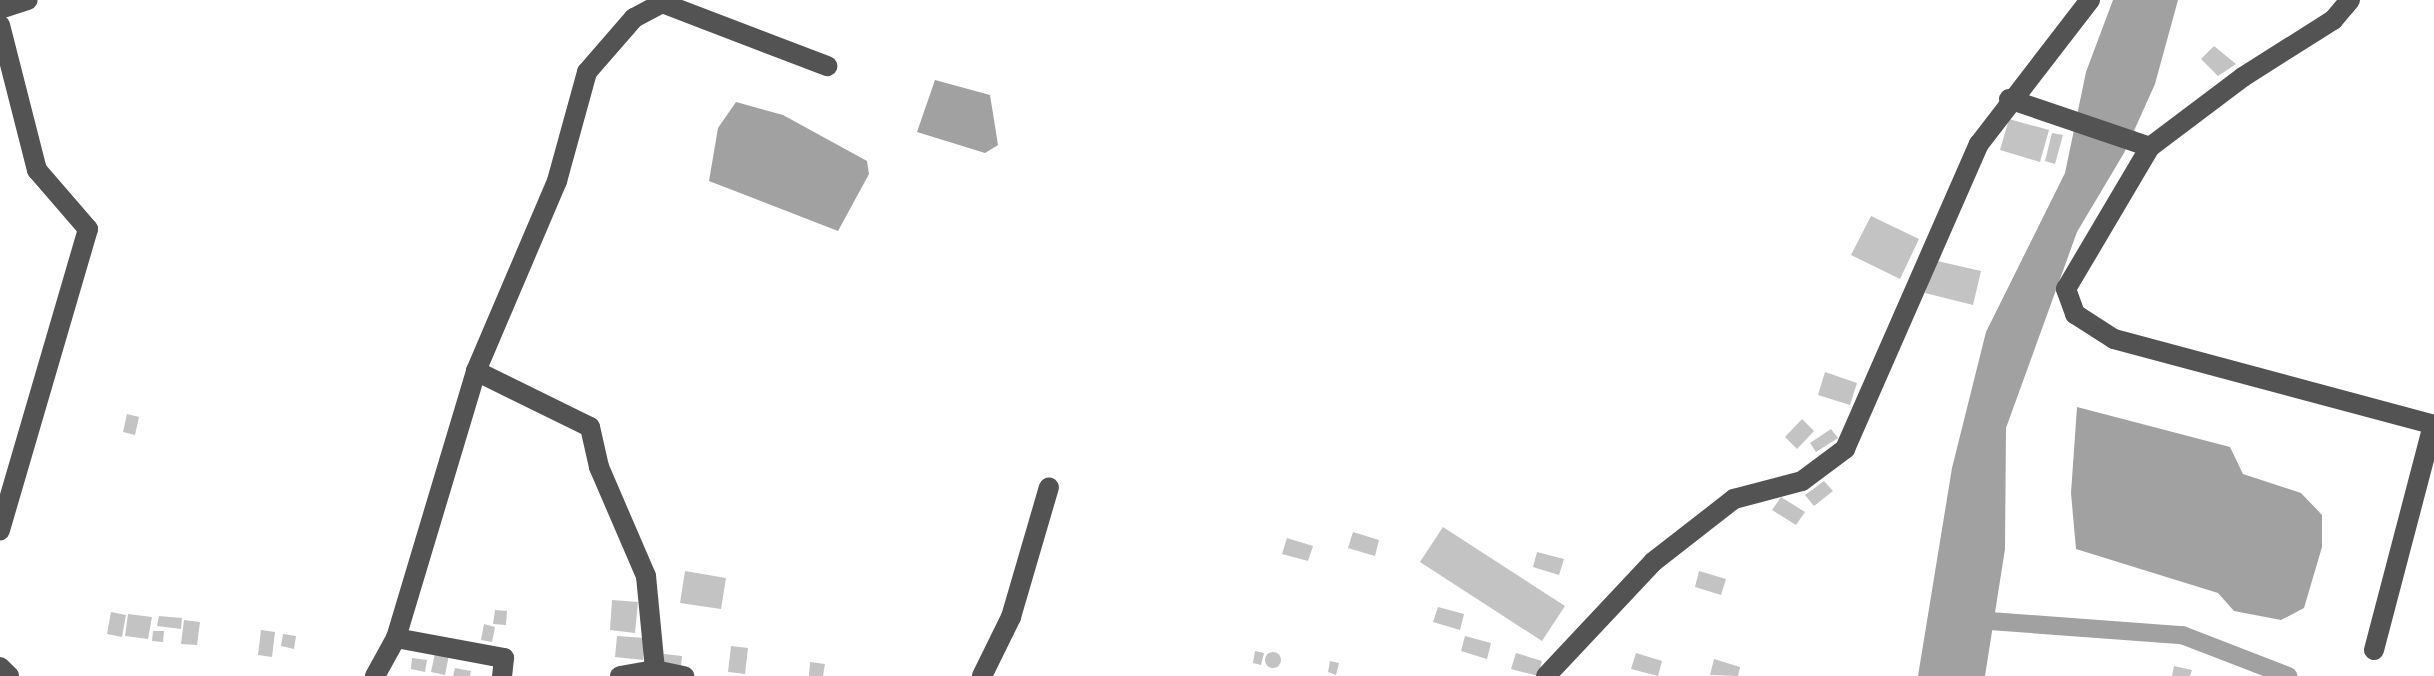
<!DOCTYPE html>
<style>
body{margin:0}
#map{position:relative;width:2434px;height:676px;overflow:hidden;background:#fff;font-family:Helvetica,sans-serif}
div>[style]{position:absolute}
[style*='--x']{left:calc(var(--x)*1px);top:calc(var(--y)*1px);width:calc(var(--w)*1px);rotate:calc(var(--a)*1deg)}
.water>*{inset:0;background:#a1a1a1}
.canal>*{height:18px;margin:-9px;padding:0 9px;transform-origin:9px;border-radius:9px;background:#a1a1a1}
.building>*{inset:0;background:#c3c3c3}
.round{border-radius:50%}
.minor>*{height:20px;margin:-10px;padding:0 10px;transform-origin:10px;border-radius:10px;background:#535353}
span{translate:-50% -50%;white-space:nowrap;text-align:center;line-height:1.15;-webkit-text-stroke:6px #fff;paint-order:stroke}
</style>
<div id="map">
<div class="water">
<i style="clip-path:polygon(2113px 0,2178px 0,2155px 84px,2124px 153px,2077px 232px,2006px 428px,2005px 549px,1985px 676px,1918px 676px,1952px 468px,1986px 332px,2065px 173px,2086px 72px)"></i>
<i style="clip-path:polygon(935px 80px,990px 95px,998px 145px,985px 153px,917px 132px)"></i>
<i style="clip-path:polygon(736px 102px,783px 115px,867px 161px,869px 174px,838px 231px,709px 181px,718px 128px)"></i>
<i style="clip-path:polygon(2077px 407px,2230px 447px,2243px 474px,2301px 493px,2322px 515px,2322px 547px,2304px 608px,2281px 620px,2234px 611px,2218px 593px,2076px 549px,2071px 493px)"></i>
</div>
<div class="canal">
<i style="--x:1976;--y:620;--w:207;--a:4.2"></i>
<i style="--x:2182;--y:635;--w:114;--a:21.1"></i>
</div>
<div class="building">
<i style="clip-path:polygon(2214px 46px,2236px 64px,2218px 76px,2201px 59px)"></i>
<i style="clip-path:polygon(2009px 119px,2049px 130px,2040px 162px,2000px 150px)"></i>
<i style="clip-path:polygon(2052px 133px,2063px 135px,2055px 164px,2045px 161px)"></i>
<i style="clip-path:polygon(1871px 216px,1919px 239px,1900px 279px,1851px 255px)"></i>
<i style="clip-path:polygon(1933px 260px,1981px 271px,1973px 305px,1925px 293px)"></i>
<i style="clip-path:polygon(1825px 372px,1857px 383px,1850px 405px,1818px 395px)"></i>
<i style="clip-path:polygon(127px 414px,139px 417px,135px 435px,123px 432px)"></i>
<i style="clip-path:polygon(1802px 419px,1814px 431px,1797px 449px,1785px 437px)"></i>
<i style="clip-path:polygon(1831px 429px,1838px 438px,1816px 452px,1810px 443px)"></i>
<i style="clip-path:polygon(1824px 481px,1833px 491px,1814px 506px,1805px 495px)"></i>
<i style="clip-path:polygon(1781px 497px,1805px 512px,1796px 525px,1772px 510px)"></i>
<i style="clip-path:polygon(1443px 527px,1565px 606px,1542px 641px,1420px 562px)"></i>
<i style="clip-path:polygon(1353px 532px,1379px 540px,1375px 556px,1348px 548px)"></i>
<i style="clip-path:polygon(1287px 538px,1313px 546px,1308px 561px,1282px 554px)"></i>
<i style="clip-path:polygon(1537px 552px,1564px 559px,1559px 575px,1533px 567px)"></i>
<i style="clip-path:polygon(685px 571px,726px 578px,721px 609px,680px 603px)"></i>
<i style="clip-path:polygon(1699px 571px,1726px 579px,1721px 595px,1695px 587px)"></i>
<i style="clip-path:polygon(612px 600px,638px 602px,635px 633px,610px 630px)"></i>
<i style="clip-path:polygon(1438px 607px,1464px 614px,1460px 630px,1433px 622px)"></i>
<i style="clip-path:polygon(495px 610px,507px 611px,506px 625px,493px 624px)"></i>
<i style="clip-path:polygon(111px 612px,126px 615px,122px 637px,107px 634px)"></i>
<i style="clip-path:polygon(128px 614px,152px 617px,148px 639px,125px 636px)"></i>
<i style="clip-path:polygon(159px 616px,182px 618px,181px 629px,157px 626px)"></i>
<i style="clip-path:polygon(184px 620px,200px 622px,197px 645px,181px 644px)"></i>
<i style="clip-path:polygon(484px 624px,495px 627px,492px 642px,481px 640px)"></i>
<i style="clip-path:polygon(261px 630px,275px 632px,272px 657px,258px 655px)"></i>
<i style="clip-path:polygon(153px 631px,164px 631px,163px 642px,152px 641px)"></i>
<i style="clip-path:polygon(283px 634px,296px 636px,294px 649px,281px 646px)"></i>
<i style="clip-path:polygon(617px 636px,645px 638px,643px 660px,615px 657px)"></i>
<i style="clip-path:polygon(1465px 636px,1491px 643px,1487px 659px,1461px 651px)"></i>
<i style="clip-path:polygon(731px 646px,748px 648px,745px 674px,728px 672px)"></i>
<i style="clip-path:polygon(1255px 651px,1264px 653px,1261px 665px,1253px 663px)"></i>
<i class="round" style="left:1265px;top:652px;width:16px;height:16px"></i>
<i style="clip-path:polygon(435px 653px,449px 655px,445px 675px,431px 672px)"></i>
<i style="clip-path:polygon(1516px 653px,1542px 661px,1538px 676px,1511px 669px)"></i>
<i style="clip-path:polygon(1636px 653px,1662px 661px,1658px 676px,1631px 669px)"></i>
<i style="clip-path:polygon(664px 654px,682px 656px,681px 667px,662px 665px)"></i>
<i style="clip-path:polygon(412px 658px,427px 660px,425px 672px,411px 669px)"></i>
<i style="clip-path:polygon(1714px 659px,1740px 667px,1738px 676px,1710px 675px)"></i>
<i style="clip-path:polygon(1330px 661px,1339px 663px,1336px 675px,1328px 672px)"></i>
<i style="clip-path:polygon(810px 662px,825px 664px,823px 676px,809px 676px)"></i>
<i style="clip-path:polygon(2174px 666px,2192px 670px,2190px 676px,2172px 676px)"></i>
<i style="clip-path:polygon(455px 668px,471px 671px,470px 676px,453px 676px)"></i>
</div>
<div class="minor">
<i style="--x:2350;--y:0;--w:26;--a:130"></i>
<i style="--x:2333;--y:20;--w:107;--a:147.7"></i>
<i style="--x:2243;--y:77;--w:116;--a:143"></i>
<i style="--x:2150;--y:147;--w:165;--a:120.6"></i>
<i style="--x:2066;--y:289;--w:27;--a:70"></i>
<i style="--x:2075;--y:314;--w:46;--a:32.7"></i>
<i style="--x:2114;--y:339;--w:331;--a:15"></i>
<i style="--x:0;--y:9;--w:29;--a:-18"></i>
<i style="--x:0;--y:25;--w:150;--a:75.7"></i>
<i style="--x:37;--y:170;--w:78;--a:49.2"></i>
<i style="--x:88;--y:229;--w:314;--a:106.3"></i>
<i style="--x:2009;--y:99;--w:149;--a:18.8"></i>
<i style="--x:476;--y:371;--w:207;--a:-66.9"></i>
<i style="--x:557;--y:181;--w:113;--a:-74.6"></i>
<i style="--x:587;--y:72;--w:72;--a:-49"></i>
<i style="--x:634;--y:18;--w:32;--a:-28"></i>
<i style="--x:662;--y:3;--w:177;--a:20.9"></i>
<i style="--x:396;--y:638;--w:110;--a:10.5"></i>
<i style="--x:504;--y:658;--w:18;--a:96"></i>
<i style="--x:2374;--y:650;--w:233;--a:-75.3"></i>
<i style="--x:0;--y:667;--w:13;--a:45"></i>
<i style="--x:375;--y:676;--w:43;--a:-61.1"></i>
<i style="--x:396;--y:638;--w:279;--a:-73.3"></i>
<i style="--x:476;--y:371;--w:127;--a:26.2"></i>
<i style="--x:590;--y:427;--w:41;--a:77.3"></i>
<i style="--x:599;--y:467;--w:119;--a:66.7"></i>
<i style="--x:646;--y:576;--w:94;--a:84.5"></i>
<i style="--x:655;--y:670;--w:30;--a:12"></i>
<i style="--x:620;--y:676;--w:36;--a:-10"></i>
<i style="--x:982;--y:676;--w:66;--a:-63.8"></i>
<i style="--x:1011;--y:617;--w:135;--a:-73.7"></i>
<i style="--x:1546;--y:676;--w:156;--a:-46.8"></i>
<i style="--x:1653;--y:562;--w:103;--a:-37.9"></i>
<i style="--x:1734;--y:499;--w:70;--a:-14.8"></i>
<i style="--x:1802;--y:481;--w:54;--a:-36.7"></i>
<i style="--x:1845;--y:449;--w:333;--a:-66.3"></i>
<i style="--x:1979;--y:144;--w:182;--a:-52.4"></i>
</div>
</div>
